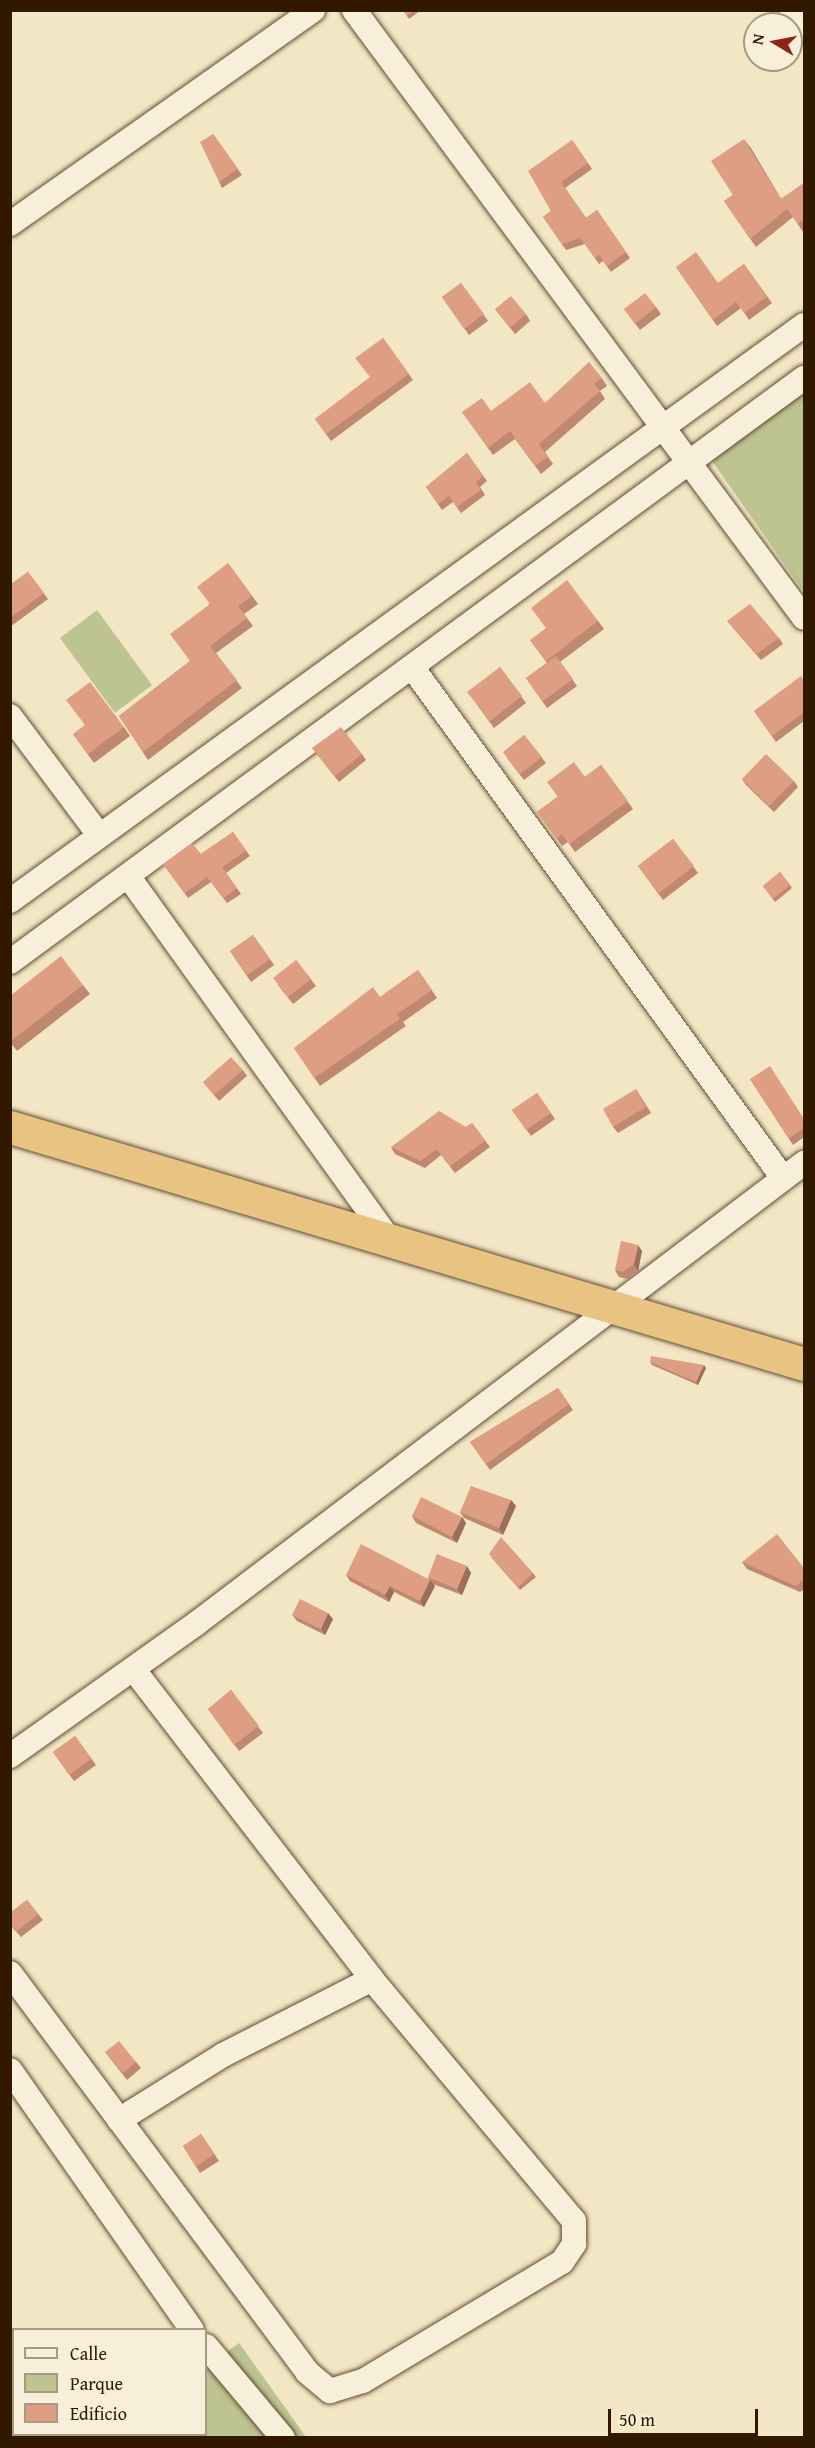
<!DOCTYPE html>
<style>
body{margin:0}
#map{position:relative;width:815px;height:2448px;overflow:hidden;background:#f2e6c4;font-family:"Gentium Book Plus",serif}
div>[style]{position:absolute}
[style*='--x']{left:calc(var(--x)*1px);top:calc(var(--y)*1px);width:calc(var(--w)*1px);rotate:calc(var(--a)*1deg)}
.green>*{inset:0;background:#bdc492}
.roads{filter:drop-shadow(0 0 2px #614c31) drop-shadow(0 0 2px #614c31)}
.street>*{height:24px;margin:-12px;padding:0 12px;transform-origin:12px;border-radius:12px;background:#f7efd9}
.highway>*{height:33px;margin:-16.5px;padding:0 16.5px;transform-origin:16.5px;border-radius:16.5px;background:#e9c382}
.wall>*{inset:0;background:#bf8871}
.shaded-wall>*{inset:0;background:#9b6f5c}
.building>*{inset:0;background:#de9e83}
span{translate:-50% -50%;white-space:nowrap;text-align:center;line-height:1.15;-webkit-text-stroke:6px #f7efd9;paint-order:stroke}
.frame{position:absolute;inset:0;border:12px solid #311900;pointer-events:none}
.legend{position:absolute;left:12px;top:2328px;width:195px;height:108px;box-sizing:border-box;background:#f7efd9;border:2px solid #a89982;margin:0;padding:8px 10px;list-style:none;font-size:18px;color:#311900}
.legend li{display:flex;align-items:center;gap:12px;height:30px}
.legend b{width:30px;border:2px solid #a89982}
.north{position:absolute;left:743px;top:12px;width:60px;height:60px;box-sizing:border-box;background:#f7efd9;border:2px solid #a89982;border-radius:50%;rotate:280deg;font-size:16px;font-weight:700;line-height:24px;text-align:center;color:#311900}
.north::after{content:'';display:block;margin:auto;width:21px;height:27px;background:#8f2418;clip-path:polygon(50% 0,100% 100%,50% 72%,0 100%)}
.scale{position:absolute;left:608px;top:2409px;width:150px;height:27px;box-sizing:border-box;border:3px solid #311900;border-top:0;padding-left:8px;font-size:18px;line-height:21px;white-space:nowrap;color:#311900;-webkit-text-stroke:4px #f7efd9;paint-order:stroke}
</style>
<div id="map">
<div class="green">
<i style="clip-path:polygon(804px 379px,804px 592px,705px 451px)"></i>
<i style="clip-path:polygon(97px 610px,152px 685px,115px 713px,60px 638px)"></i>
<i style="clip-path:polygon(239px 2343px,306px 2437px,109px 2438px,206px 2434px,206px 2367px)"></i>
</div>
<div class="roads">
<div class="street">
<i style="--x:354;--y:10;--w:756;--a:53.49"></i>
<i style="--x:791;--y:10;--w:23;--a:56"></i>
<i style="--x:10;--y:224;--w:371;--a:-35.2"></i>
<i style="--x:412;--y:667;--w:631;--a:54.02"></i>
<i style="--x:10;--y:716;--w:149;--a:53.2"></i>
<i style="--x:128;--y:876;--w:444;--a:54.3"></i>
<i style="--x:10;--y:901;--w:981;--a:-35.96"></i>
<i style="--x:10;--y:962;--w:986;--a:-36.34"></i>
<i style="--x:10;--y:1756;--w:229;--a:-35.4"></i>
<i style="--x:197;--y:1623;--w:762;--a:-37.16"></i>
<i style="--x:10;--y:1973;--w:497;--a:53.3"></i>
<i style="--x:307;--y:2372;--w:30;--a:40"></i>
<i style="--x:330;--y:2391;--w:34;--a:-17"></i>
<i style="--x:363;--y:2381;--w:232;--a:-30.9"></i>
<i style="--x:562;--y:2262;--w:22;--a:-56"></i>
<i style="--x:574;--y:2244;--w:23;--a:-90"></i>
<i style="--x:574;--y:2221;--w:315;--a:-129.9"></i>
<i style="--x:372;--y:1979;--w:391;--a:-127.6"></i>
<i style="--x:10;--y:2070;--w:317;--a:55"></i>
<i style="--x:119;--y:2120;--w:123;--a:-32"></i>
<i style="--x:223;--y:2055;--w:167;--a:-27"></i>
<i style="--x:206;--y:2346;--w:120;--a:50.1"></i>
</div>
<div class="highway">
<i style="--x:10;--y:1127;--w:829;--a:16.62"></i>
</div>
</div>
<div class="wall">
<i style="clip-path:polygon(403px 10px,421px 10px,409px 19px)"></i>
<i style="clip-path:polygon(213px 134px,242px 175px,222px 188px,219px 182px)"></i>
<i style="clip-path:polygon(572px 140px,592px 169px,565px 188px,586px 218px,597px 210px,630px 258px,611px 272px,603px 261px,599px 264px,585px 244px,566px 250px,543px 217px,551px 211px)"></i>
<i style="clip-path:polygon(750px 147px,781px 199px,804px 183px,804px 231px,803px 232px,793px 217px,756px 247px,724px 201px,733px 195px)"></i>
<i style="clip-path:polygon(744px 264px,772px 303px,749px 320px,741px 308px,717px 326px,676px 267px,718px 283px)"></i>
<i style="clip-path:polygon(461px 283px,488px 321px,469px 335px,442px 297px)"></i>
<i style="clip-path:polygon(656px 307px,661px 314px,640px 330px,624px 309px)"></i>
<i style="clip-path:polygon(495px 309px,526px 314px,530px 321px,515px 334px)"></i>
<i style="clip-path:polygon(383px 338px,413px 380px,331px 441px,315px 419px,370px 378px)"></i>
<i style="clip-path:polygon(602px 378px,607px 386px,600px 391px,605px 399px,545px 452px,553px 464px,541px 474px,515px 439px,493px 455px,462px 412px,491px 411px,545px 403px)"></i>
<i style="clip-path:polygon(467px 453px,487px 481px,480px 487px,485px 495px,461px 513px,453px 502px,442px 510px,426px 487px)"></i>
<i style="clip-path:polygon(228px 563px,258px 604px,244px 614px,253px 626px,216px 653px,242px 688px,148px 760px,119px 716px,190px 661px,209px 604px)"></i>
<i style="clip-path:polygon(28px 572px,48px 599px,10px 627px,10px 585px)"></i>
<i style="clip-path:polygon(598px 621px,604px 629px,560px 662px,577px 686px,547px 708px,526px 678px,547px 663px,530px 640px)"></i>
<i style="clip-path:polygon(727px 621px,779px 638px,783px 644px,761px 660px)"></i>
<i style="clip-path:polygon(500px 667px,526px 703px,494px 728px,472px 698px)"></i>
<i style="clip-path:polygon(804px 681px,804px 721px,776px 742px,754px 711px)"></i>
<i style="clip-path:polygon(124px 727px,130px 736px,94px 763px,73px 734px)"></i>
<i style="clip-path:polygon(524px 735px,546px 763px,524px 780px,507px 758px)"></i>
<i style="clip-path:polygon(312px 748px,362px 754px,366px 760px,339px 782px)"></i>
<i style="clip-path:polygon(601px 765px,633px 809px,575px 852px,568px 842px,562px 846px,537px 812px)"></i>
<i style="clip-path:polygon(742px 779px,794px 781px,798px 787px,774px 812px,746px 785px)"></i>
<i style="clip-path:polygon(233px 832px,250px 856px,226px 873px,241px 894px,227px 903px,211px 882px,188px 898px,163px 864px,201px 854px)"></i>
<i style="clip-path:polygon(673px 839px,698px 873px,663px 900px,638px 866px)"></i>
<i style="clip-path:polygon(780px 872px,792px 888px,775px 902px,763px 886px)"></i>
<i style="clip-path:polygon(253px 935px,274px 965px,251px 982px,230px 951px)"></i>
<i style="clip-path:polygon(296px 960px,316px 986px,293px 1004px,278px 985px)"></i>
<i style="clip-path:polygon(418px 970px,437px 998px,403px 1022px,406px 1026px,320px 1086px,294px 1048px,380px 997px)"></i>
<i style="clip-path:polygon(83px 985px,90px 994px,17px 1051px,10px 1042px,10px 996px)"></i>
<i style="clip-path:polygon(243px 1070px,247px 1076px,219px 1101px,203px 1082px)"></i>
<i style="clip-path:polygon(750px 1079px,804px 1118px,804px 1137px,793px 1145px)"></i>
<i style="clip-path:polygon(636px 1089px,651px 1113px,618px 1133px,613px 1127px)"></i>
<i style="clip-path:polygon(537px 1093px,555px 1119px,531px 1136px,512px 1110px)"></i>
<i style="clip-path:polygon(472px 1123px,490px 1147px,455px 1173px,441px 1155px,425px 1168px,395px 1154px,391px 1147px,466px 1127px)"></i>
<i style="clip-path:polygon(642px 1251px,638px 1271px,628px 1279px,619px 1277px,615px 1270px)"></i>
<i style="clip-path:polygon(650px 1362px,706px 1368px,698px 1385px,652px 1365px)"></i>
<i style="clip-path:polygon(558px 1388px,573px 1410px,490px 1470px,470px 1442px)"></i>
<i style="clip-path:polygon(511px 1500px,516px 1506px,503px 1535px,464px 1518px,460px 1512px)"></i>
<i style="clip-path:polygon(412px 1516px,462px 1517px,466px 1523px,457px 1543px,416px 1523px)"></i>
<i style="clip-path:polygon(491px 1557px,533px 1573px,536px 1577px,520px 1590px)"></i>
<i style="clip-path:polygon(742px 1562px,804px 1568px,804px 1589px,800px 1592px,747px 1569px)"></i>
<i style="clip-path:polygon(467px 1566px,471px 1573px,462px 1595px,433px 1584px,435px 1586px,424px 1607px,394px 1592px,389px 1602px,350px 1581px,346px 1575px,429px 1579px,428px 1577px)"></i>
<i style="clip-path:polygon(292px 1615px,333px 1619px,325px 1635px,297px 1621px)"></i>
<i style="clip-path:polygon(231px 1690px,263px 1733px,239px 1751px,208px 1709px)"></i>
<i style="clip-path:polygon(75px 1736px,96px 1765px,74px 1781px,53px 1752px)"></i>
<i style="clip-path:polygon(27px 1900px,43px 1920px,21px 1937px,10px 1925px,10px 1913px)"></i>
<i style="clip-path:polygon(105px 2052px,136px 2062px,141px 2068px,127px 2080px)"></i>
<i style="clip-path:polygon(201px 2134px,219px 2161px,200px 2173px,183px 2146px)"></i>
</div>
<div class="shaded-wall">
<i style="clip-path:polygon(744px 139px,750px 147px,786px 207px,781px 199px)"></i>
<i style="clip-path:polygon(638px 1245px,642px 1251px,638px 1271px,634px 1264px)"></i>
<i style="clip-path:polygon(704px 1365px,706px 1368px,698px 1385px,696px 1382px)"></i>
<i style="clip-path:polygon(511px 1500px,516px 1506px,503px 1535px,499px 1528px)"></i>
<i style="clip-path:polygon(462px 1517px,466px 1523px,457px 1543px,452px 1537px)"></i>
<i style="clip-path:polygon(467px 1566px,471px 1573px,462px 1595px,457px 1589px)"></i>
<i style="clip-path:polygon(430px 1580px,435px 1586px,424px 1607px,420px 1601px)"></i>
<i style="clip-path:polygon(390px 1586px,394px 1592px,389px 1602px,385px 1595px)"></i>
<i style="clip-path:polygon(328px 1613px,333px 1619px,325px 1635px,321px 1629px)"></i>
</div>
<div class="building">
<i style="clip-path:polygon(403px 10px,414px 10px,407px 16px)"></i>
<i style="clip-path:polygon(213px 134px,238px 169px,219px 182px,200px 142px)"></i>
<i style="clip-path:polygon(744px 139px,781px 199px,804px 183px,804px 219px,798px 224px,787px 209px,750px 239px,724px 201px,733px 195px,711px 161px)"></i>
<i style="clip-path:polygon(572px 140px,588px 163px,561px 182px,586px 218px,597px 210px,626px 252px,607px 266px,599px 255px,595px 258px,580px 238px,562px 244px,543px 217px,551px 211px,528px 171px)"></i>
<i style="clip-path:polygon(696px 252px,718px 283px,744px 264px,767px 297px,744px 313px,736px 302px,713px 320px,676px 267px)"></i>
<i style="clip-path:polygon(461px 283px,484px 314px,464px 329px,442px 297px)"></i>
<i style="clip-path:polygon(645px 293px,656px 307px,635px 324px,624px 309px)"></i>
<i style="clip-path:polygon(511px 296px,526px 314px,510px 328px,495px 309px)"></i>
<i style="clip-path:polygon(383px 338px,409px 374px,326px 434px,315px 419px,370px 377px,355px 358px)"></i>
<i style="clip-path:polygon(589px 362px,602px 378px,594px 384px,600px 391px,539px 444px,548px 457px,535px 466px,510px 431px,488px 448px,462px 412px,482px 398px,491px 411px,530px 382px,545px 403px)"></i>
<i style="clip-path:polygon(467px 453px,483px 476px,476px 482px,481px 490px,457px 507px,449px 496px,438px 504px,426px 487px)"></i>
<i style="clip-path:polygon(228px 563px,252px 596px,238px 606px,247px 618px,210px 646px,237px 680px,143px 752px,119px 716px,190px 661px,170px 634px,210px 604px,197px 587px)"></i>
<i style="clip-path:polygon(28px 572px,44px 593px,10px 618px,10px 585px)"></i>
<i style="clip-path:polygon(567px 580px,598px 621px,546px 661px,530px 640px,546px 628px,531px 608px)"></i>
<i style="clip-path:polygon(750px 604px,779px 638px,757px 654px,727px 621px)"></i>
<i style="clip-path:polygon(556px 656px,573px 679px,543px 701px,526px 678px)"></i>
<i style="clip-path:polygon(500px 667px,522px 696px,490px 721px,467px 692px)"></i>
<i style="clip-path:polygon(801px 676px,804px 681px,804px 712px,772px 736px,754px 711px)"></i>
<i style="clip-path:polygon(90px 682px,124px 727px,88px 754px,73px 734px,85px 725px,66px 700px)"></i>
<i style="clip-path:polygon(341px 727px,362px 754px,335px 776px,312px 748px)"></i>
<i style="clip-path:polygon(524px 735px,542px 757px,520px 774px,503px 752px)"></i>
<i style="clip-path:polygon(766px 754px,794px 781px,769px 806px,742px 779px)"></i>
<i style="clip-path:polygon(574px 762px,585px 777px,601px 765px,628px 801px,569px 844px,562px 834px,557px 838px,537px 812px,558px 797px,547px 782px)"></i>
<i style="clip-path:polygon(233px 832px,246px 851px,222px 867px,237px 888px,224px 898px,207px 877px,185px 893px,163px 864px,192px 843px,201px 854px)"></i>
<i style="clip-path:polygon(673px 839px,694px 866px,659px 893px,638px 866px)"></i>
<i style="clip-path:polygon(780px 872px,790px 885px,773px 899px,763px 886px)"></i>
<i style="clip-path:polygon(253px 935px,270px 959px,247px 975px,230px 951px)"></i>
<i style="clip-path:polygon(61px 956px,83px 985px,11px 1041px,10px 996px)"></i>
<i style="clip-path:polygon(296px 960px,311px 979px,288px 997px,273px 978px)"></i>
<i style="clip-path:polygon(418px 970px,432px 990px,397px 1014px,400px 1019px,314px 1078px,294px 1048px,373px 987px,380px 997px)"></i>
<i style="clip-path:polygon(231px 1057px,243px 1070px,214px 1095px,203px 1082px)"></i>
<i style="clip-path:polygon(770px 1066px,804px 1119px,804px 1128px,789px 1138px,750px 1079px)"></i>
<i style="clip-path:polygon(636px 1089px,646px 1107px,613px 1127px,603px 1109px)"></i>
<i style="clip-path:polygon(537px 1093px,551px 1113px,526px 1130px,512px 1110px)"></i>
<i style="clip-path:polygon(439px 1111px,466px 1127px,472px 1123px,485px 1141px,450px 1166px,437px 1149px,420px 1161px,391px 1147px)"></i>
<i style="clip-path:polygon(621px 1241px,638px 1245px,634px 1264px,623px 1272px,615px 1270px)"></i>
<i style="clip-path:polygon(651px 1356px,704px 1365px,696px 1382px,650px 1362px)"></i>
<i style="clip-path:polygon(558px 1388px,569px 1404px,486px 1464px,470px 1442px)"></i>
<i style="clip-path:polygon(471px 1486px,511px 1500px,499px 1528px,460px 1512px)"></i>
<i style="clip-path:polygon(421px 1497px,462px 1517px,452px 1537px,412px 1516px)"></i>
<i style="clip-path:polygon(777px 1534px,804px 1568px,804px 1579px,796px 1586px,742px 1562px)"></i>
<i style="clip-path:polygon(501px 1537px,533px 1573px,518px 1587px,489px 1554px)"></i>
<i style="clip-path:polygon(361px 1544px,430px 1580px,420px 1601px,390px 1586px,385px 1595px,346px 1575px)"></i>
<i style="clip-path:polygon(437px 1554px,467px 1566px,457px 1589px,428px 1577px)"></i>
<i style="clip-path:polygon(300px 1599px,328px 1613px,321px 1629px,292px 1615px)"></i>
<i style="clip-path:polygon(231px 1690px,259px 1726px,234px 1745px,208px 1709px)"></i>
<i style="clip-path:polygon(75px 1736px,91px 1759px,69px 1775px,53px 1752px)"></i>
<i style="clip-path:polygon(27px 1900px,38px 1914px,17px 1931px,10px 1924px,10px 1913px)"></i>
<i style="clip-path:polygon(119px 2041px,136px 2062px,123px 2073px,105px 2052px)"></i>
<i style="clip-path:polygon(201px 2134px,214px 2154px,196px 2167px,183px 2146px)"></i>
</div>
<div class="frame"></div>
<ul class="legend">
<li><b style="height:8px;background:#f7efd9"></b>Calle</li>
<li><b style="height:16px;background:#bdc492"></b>Parque</li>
<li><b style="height:16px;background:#de9e83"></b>Edificio</li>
</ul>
<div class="north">N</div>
<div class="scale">50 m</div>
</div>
